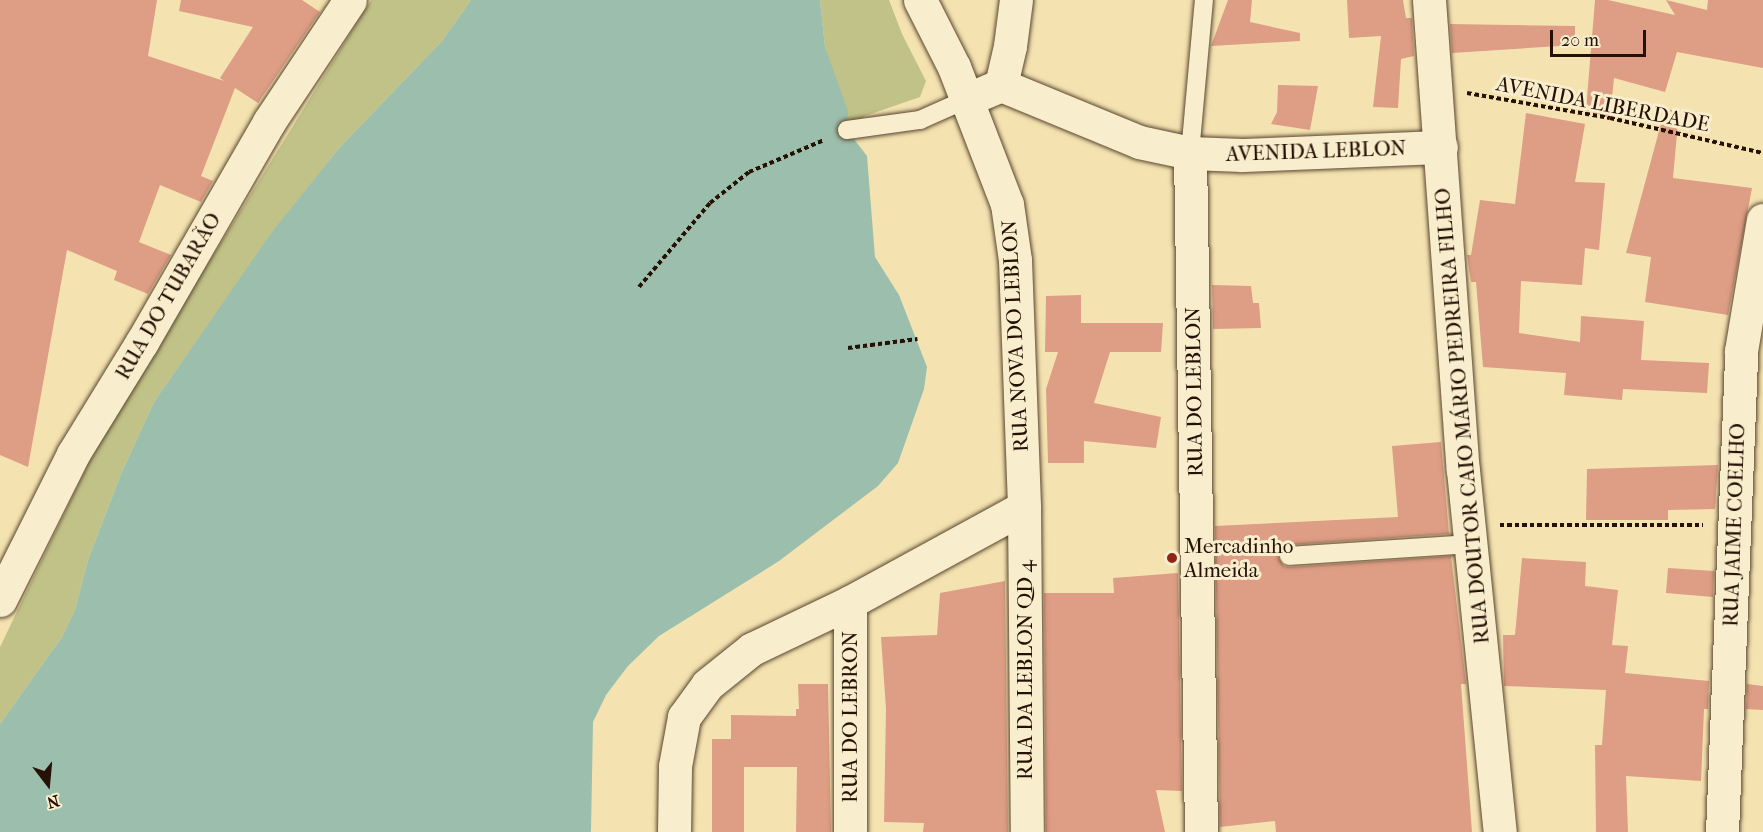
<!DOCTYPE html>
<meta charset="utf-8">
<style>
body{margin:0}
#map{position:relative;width:1763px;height:832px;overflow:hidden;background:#f4e3b0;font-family:"IM FELL French Canon",serif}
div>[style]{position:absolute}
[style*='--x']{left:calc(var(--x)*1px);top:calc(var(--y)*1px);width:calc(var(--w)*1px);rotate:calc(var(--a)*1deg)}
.green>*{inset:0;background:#c1c287}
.water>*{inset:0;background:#9cbeac}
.building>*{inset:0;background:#de9d85}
.path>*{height:4px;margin-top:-2px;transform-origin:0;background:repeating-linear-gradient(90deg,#261105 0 4.5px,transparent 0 7.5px)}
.roads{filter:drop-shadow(0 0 2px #5a4630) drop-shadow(0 0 2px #5a4630)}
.lane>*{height:18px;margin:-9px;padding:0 9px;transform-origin:9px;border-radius:9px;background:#f8edcc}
.street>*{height:33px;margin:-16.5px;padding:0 16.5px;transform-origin:16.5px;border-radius:16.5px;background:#f8edcc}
.dots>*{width:16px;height:16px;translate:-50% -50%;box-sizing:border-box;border:3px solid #f8edcc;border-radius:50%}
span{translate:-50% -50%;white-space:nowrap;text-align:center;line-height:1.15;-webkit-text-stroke:6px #f8edcc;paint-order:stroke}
.street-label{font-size:21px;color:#261105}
.poi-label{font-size:21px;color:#261105}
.left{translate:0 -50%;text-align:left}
.north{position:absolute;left:18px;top:754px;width:60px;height:60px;-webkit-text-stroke:4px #f8edcc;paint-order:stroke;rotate:164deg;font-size:16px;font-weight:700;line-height:24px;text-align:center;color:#261105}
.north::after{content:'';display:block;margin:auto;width:21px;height:27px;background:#261105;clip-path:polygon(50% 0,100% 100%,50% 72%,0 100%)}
.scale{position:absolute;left:1550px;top:30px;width:96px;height:27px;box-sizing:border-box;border:3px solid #261105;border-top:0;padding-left:8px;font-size:18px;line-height:21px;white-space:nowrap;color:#261105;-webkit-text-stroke:4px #f8edcc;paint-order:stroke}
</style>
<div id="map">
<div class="green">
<i style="clip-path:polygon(371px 0,471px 0,442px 41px,340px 147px,273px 232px,154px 402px,121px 474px,88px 560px,75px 610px,62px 637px,0 724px,0 647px,89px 462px,134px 383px)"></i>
<i style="clip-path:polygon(820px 0,889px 0,902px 34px,926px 81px,920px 97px,865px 116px,847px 130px,825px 47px)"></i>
</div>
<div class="water">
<i style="clip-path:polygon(471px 0,820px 0,825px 47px,848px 111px,847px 130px,867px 156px,875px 257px,899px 295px,927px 367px,924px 389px,898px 463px,878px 486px,779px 561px,659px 636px,628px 666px,606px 695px,593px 722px,591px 832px,0 832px,0 724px,62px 637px,75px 610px,88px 560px,121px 474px,154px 402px,272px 232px,340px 147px,442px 41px)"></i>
</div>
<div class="building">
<i style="clip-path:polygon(0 0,157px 0,148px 56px,224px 81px,220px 78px,253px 27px,179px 11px,181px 0,302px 0,320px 12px,258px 103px,235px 88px,201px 176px,213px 181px,201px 202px,160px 185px,139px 242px,171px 255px,148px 294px,114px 280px,117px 271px,67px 250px,28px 467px,0 455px)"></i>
<i style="clip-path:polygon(1228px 0,1252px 0,1250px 22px,1300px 33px,1300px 41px,1211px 46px)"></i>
<i style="clip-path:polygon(1347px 0,1403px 0,1406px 18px,1412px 18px,1414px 56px,1401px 59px,1398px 108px,1373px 107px,1381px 36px,1349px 38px)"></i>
<i style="clip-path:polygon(1595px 0,1608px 0,1675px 15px,1666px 0,1707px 10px,1708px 0,1763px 0,1763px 68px,1677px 52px,1665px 92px,1614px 78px,1610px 118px,1586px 110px)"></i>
<i style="clip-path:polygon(1450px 24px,1575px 26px,1575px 45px,1452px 53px)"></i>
<i style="clip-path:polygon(1278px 85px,1318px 86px,1310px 130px,1271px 124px,1277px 112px)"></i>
<i style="clip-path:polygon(1665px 109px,1679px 111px,1673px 178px,1752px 188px,1728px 315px,1645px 302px,1651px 257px,1626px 253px)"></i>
<i style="clip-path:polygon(1526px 113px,1585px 124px,1575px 182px,1605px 183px,1599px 250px,1585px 248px,1582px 285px,1521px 281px,1519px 333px,1580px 342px,1581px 316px,1644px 321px,1641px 360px,1709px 363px,1707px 393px,1623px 389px,1622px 400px,1564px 395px,1566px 373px,1483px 367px,1476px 282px,1471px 282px,1467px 255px,1471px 255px,1480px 200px,1515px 204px)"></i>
<i style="clip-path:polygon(1212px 285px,1251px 286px,1253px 303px,1259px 303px,1261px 328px,1213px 329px)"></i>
<i style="clip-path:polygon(1081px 295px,1081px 323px,1163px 323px,1161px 352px,1110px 352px,1094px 403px,1161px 417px,1156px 448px,1084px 441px,1084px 463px,1048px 463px,1046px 389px,1058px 352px,1045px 352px,1046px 296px)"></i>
<i style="clip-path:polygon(1441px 442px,1449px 534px,1288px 545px,1279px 551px,1278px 557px,1284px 566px,1290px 567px,1451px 556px,1466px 684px,1461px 684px,1472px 832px,1276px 832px,1275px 821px,1220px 827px,1215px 526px,1398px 517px,1392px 446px)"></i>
<i style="clip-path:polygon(1718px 465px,1715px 509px,1668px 510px,1668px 520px,1586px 520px,1587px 469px)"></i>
<i style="clip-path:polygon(1522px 558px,1586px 562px,1585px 586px,1618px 590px,1612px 645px,1628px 646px,1625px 673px,1709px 681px,1708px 709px,1704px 709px,1701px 781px,1626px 776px,1628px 832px,1596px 832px,1595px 745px,1602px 745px,1606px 690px,1504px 686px,1503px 635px,1515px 635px)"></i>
<i style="clip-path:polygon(1668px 568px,1714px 571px,1713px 597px,1666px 593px)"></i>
<i style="clip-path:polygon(1178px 573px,1182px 791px,1156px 790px,1165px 832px,1046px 832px,1044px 593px,1114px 593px,1113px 578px)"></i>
<i style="clip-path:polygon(1005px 581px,1008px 832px,923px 832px,924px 823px,884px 822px,886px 709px,881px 637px,937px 635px,940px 593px)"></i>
<i style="clip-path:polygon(798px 684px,828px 684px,831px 832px,796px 832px,797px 767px,744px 767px,744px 832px,712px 832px,712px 739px,731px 739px,731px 715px,796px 716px,796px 709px,799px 709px)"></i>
<i style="clip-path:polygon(1747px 684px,1763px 686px,1763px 710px,1746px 709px)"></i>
</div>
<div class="path">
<i style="--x:1467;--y:93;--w:145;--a:9.9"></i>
<i style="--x:1610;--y:118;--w:157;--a:12.9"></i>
<i style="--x:639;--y:287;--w:110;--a:-49.8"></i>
<i style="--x:710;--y:203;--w:50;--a:-38.5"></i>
<i style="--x:749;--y:172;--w:82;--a:-23.1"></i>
<i style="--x:848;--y:348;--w:70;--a:-7.4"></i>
<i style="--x:1500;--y:525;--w:203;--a:0"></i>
</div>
<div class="roads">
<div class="lane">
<i style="--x:847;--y:130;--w:74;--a:-7.8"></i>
<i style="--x:920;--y:120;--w:51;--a:-24.1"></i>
<i style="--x:1190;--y:153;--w:154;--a:-84.8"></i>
<i style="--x:1289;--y:556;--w:181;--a:-3.8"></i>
</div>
<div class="street">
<i style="--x:920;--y:0;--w:75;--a:63.1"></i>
<i style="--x:954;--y:67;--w:147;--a:68.9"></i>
<i style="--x:1007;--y:204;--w:57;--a:81.9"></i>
<i style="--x:1015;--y:260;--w:247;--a:87.9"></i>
<i style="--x:1024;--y:507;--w:325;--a:89.5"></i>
<i style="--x:1429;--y:0;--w:471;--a:85.9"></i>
<i style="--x:1463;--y:470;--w:364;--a:84.2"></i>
<i style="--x:1001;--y:85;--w:149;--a:22.4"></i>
<i style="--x:1139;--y:142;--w:52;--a:12.2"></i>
<i style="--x:1190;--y:153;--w:52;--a:2.2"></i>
<i style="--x:1242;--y:155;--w:199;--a:-2.3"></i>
<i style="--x:980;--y:94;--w:23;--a:-23"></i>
<i style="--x:1001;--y:85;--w:40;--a:-77"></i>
<i style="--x:1010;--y:46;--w:46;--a:-82.6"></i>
<i style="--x:1190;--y:153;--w:679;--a:89.07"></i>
<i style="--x:0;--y:600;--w:163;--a:-63.4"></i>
<i style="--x:73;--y:454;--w:132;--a:-58.4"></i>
<i style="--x:142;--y:342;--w:254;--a:-60"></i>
<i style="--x:269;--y:122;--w:146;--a:-56.4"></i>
<i style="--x:674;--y:832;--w:66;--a:-89.1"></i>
<i style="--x:675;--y:766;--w:50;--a:-79.6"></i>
<i style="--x:684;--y:717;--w:39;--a:-54"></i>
<i style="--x:707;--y:685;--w:58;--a:-38.7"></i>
<i style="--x:752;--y:649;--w:109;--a:-25.6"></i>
<i style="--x:850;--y:602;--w:198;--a:-28.6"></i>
<i style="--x:850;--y:832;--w:230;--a:-90"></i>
<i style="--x:1722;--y:832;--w:481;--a:-87.7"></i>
<i style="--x:1741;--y:351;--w:133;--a:-80.5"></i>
</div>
</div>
<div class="dots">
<i style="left:1172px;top:558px;background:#8f2418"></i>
</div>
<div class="street-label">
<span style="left:1603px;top:104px;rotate:11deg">AVENIDA LIBERDADE</span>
<span style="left:1316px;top:151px;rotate:-2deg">AVENIDA LEBLON</span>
<span style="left:168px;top:296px;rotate:-60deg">RUA DO TUBARÃO</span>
<span style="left:1015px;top:336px;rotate:-93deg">RUA NOVA DO LEBLON</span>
<span style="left:1194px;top:392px;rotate:-91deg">RUA DO LEBLON</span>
<span style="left:1462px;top:416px;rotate:-95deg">RUA DOUTOR CAIO MÁRIO PEDREIRA FILHO</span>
<span style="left:1734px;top:525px;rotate:-88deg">RUA JAIME COELHO</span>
<span style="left:1025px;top:670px;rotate:-90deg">RUA DA LEBLON QD 4</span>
<span style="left:850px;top:717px;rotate:-90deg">RUA DO LEBRON</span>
</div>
<div class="poi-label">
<span class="left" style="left:1184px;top:558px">Mercadinho<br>Almeida</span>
</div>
<div class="north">N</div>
<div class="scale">20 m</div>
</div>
